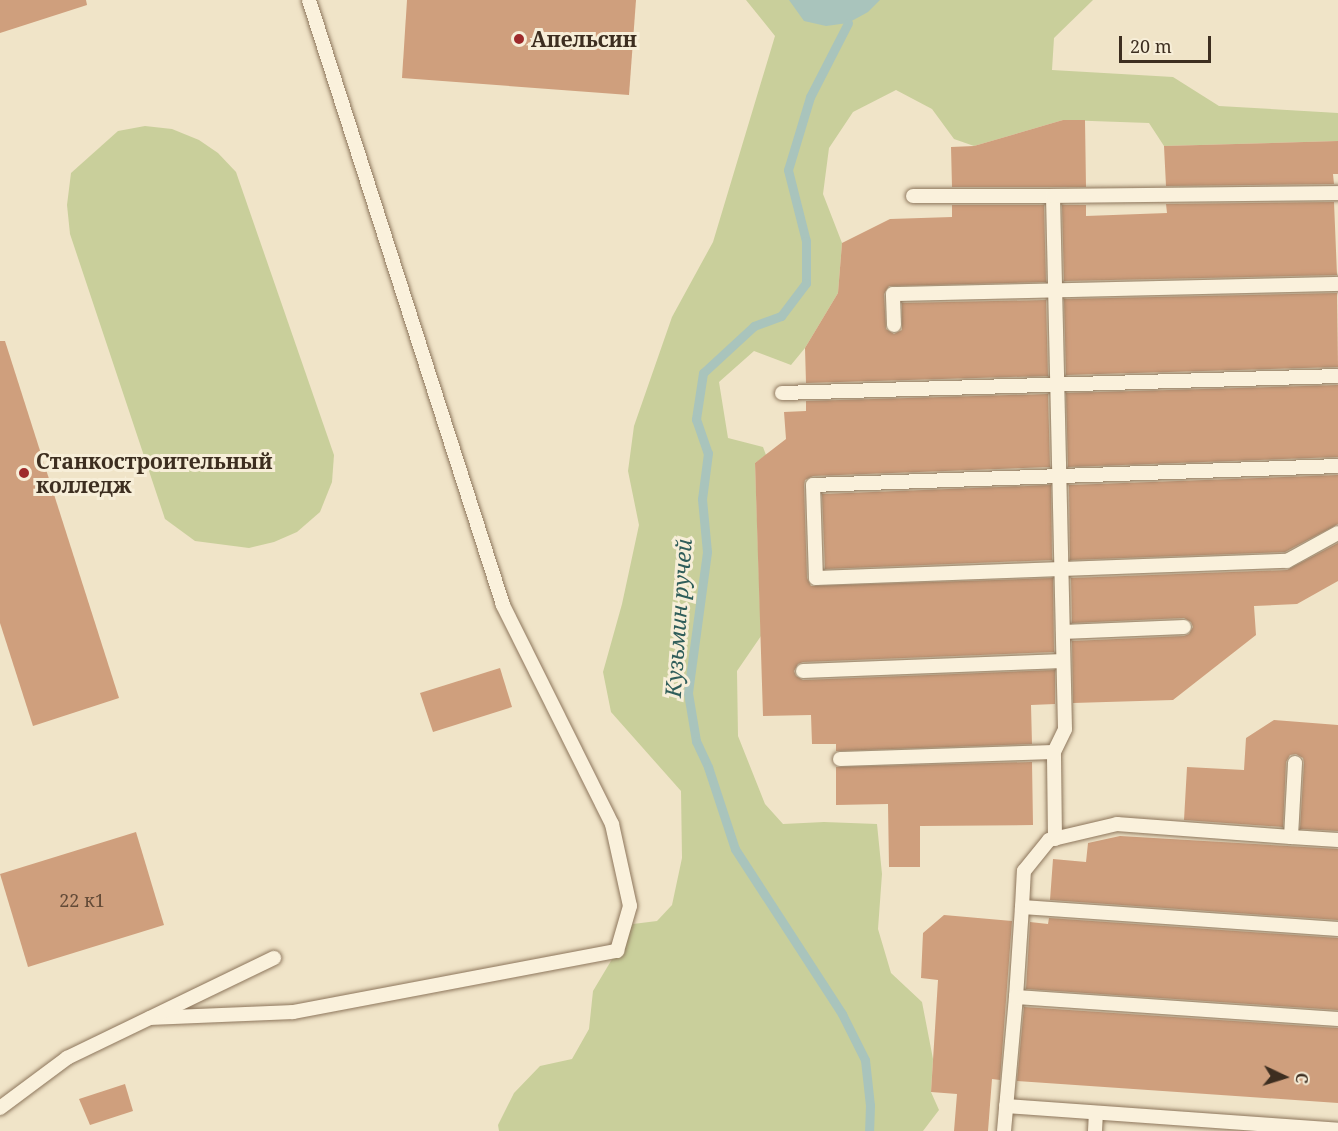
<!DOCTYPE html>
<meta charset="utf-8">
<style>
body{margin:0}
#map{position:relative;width:1338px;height:1131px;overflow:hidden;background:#f0e4c8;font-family:"Noto Serif",serif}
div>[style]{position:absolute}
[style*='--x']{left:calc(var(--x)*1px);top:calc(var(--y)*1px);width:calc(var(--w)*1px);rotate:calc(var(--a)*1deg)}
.green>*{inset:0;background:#c9cf9b}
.water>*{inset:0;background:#a9c4bc}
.stream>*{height:9px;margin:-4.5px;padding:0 4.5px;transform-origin:4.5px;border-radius:4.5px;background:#a9c4bc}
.building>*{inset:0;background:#cf9f7d}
.roads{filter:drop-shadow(0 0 2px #8d765c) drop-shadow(0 0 2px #8d765c)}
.service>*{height:14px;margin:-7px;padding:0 7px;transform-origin:7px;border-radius:7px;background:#faf1dc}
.dots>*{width:16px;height:16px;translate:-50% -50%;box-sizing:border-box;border:3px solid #f7eed8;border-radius:50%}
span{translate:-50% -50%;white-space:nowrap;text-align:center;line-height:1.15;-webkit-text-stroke:6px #f7eed8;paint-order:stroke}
.number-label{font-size:18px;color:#624a37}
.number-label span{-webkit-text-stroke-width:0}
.poi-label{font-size:21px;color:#3d2e20;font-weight:700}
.left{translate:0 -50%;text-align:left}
.water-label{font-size:22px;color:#2f5d5a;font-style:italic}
.north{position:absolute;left:1254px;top:1047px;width:60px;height:60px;-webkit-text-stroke:4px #f7eed8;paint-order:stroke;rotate:94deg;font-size:16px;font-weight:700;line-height:24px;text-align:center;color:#3d2e20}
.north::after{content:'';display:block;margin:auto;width:21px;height:27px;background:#3d2e20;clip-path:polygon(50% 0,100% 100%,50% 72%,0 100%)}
.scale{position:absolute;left:1119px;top:36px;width:92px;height:27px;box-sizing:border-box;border:3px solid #3d2e20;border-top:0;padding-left:8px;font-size:18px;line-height:21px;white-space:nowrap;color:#3d2e20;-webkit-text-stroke:4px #f7eed8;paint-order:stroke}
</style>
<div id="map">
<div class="green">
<i style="clip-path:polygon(746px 0,1093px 0,1054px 38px,1052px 70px,1173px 77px,1219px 106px,1338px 113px,1338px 141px,1164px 146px,1149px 123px,1063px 120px,974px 146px,954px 139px,932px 109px,896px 90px,853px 112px,829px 148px,823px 194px,842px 243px,838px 293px,805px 348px,791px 365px,754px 351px,719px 382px,728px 438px,763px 447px,766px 455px,755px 463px,761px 636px,737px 671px,738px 736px,765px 804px,783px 824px,824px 822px,877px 824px,882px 874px,878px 929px,891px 973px,922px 1002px,933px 1059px,931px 1092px,939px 1110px,923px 1131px,499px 1131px,498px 1125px,514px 1093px,540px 1066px,572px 1059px,589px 1029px,593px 991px,633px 924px,657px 921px,672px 905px,682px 858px,681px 791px,611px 712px,603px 672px,622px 604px,639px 525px,628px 471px,634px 426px,672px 317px,713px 242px,775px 36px)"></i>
<i style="clip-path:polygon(145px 126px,172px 129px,199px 140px,218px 153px,236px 172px,334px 455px,332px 482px,320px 512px,297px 532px,274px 542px,249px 548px,195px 541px,165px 519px,70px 234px,67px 205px,71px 173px,118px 131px)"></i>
</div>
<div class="water">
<i style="clip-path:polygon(789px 0,880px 0,868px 12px,848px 23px,826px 26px,804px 21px)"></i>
</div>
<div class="stream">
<i style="--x:848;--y:23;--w:83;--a:117.2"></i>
<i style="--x:810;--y:97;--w:76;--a:106.8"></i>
<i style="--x:788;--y:170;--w:73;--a:75.8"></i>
<i style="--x:806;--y:241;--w:42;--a:90"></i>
<i style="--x:806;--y:283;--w:41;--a:127.1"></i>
<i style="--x:781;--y:316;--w:29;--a:160"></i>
<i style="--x:754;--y:326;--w:69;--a:137.3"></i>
<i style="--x:703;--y:373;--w:47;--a:98.7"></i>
<i style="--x:696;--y:419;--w:36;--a:71"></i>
<i style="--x:708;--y:453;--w:46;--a:97.4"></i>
<i style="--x:702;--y:499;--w:53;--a:84.6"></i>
<i style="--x:707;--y:552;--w:142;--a:97.7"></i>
<i style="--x:688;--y:693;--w:49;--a:80.5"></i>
<i style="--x:696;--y:741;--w:29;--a:65"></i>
<i style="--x:708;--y:767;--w:86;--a:71.8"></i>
<i style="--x:735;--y:849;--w:197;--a:57"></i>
<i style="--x:842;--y:1014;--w:51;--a:63.4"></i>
<i style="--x:865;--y:1060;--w:45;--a:83.7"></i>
<i style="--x:870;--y:1105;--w:26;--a:92"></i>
</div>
<div class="building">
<i style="clip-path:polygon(0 0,86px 0,87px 5px,0 33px)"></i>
<i style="clip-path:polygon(407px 0,636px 0,629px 95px,402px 78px)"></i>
<i style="clip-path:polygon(1063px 120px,1085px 120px,1086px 187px,952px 187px,951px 147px,974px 146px)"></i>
<i style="clip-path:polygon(1338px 141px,1338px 174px,1333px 174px,1334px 184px,1166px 186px,1164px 146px)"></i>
<i style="clip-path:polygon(1334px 202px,1337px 275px,1064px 281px,1062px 205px,1086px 205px,1086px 216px,1167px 213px,1166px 204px)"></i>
<i style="clip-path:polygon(952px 205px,1044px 205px,1046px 282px,889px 286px,884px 294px,886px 329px,894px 334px,902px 330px,902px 303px,1046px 300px,1048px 376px,806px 383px,805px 348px,838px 293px,842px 243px,890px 219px,952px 217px)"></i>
<i style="clip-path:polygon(1337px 293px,1338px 367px,1066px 375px,1064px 299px)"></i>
<i style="clip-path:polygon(0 341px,5px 341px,119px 698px,33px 726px,0 623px)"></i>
<i style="clip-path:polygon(1338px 385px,1338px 457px,1068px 467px,1066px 393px)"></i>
<i style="clip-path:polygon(1048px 394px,1050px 467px,813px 476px,805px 480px,804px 485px,807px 578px,811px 586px,1053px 578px,1054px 652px,803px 662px,798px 664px,794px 671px,796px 676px,803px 680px,1055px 670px,1055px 704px,1031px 705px,1032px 744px,836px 751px,836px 744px,812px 744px,811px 715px,763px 716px,755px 463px,786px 439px,784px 412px,806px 411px,806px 401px)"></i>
<i style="clip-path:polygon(1338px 475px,1338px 524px,1285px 552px,1070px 560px,1069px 485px)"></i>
<i style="clip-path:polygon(1051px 485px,1052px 560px,825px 569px,822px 494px)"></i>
<i style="clip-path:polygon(1338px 543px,1338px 581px,1297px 604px,1254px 606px,1256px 635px,1173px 700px,1073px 703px,1072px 641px,1184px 636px,1189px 634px,1193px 627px,1191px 622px,1184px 618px,1072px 623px,1071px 578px,1287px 570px)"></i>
<i style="clip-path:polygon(500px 668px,512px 707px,433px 732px,420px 693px)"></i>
<i style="clip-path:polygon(1274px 720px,1338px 725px,1338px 831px,1300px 829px,1304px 763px,1303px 758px,1296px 754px,1290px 755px,1286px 762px,1283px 827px,1184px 820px,1187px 767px,1244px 770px,1246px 738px)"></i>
<i style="clip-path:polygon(1032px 762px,1033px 825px,920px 826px,920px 867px,889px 867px,888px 804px,836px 805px,836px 767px)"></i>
<i style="clip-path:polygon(136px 832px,164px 925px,28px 967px,0 874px)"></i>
<i style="clip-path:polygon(1120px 836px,1338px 849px,1338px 920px,1050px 900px,1053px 859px,1086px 862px,1088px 843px)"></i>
<i style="clip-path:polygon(944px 915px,1012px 921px,1000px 1080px,992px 1079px,988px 1131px,954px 1131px,957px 1094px,931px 1092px,938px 980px,921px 978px,923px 933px)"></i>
<i style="clip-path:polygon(1049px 918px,1338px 938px,1338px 1010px,1026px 989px,1030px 922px,1048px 924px)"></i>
<i style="clip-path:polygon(1024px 1007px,1338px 1028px,1338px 1103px,1017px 1081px)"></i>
<i style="clip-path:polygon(125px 1084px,133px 1111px,90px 1125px,79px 1099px)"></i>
</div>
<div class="roads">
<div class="service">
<i style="--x:913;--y:196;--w:140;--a:0"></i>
<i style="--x:894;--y:325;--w:31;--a:-92"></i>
<i style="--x:893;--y:294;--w:445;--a:-1.3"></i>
<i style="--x:782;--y:393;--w:556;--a:-1.75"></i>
<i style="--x:1338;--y:466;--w:525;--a:177.93"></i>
<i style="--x:813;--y:485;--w:93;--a:88.2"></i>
<i style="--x:816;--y:578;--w:471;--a:-2.1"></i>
<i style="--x:1287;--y:561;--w:58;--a:-28.8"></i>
<i style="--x:1063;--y:632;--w:121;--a:-2.4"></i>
<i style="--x:803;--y:671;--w:260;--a:-2.2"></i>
<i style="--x:840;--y:759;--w:214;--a:-1.9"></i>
<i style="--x:1295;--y:763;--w:74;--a:93.1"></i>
<i style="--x:1291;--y:837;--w:47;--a:3.7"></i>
<i style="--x:1055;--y:839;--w:87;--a:-90.7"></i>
<i style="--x:1054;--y:752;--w:25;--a:-64"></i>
<i style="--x:1065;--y:729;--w:533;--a:-91.29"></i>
<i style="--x:1053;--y:196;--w:285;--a:-0.6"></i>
<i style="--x:1022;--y:907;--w:36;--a:-87"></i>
<i style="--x:1024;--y:871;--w:40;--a:-51"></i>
<i style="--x:1049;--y:840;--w:70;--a:-13.2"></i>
<i style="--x:1117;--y:824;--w:174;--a:4.3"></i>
<i style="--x:1016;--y:997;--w:90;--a:-86.2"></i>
<i style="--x:1022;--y:907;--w:317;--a:4"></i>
<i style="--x:150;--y:1018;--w:143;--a:-2.4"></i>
<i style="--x:293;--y:1012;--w:330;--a:-10.7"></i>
<i style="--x:617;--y:951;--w:47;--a:-73.9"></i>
<i style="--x:630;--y:906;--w:84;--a:-102.4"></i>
<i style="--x:612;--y:824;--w:245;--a:-116.5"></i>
<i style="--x:503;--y:605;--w:635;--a:-107.78"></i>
<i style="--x:1006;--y:1106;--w:333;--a:4.1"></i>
<i style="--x:0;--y:1108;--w:84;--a:-36.7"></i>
<i style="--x:67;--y:1058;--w:230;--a:-25.8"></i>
<i style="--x:1004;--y:1131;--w:135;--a:-84.9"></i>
<i style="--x:1016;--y:997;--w:323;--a:3.9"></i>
<i style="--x:1095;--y:1131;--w:18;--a:-87"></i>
</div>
</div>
<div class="dots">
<i style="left:519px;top:39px;background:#9e2a2b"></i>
<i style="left:24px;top:473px;background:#9e2a2b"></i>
</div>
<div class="number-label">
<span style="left:82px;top:900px">22 к1</span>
</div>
<div class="poi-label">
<span class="left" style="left:531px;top:39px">Апельсин</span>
<span class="left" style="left:36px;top:473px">Станкостроительный<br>колледж</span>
</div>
<div class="water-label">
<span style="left:678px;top:618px;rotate:-86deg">Кузьмин ручей</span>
</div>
<div class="north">С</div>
<div class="scale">20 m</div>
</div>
